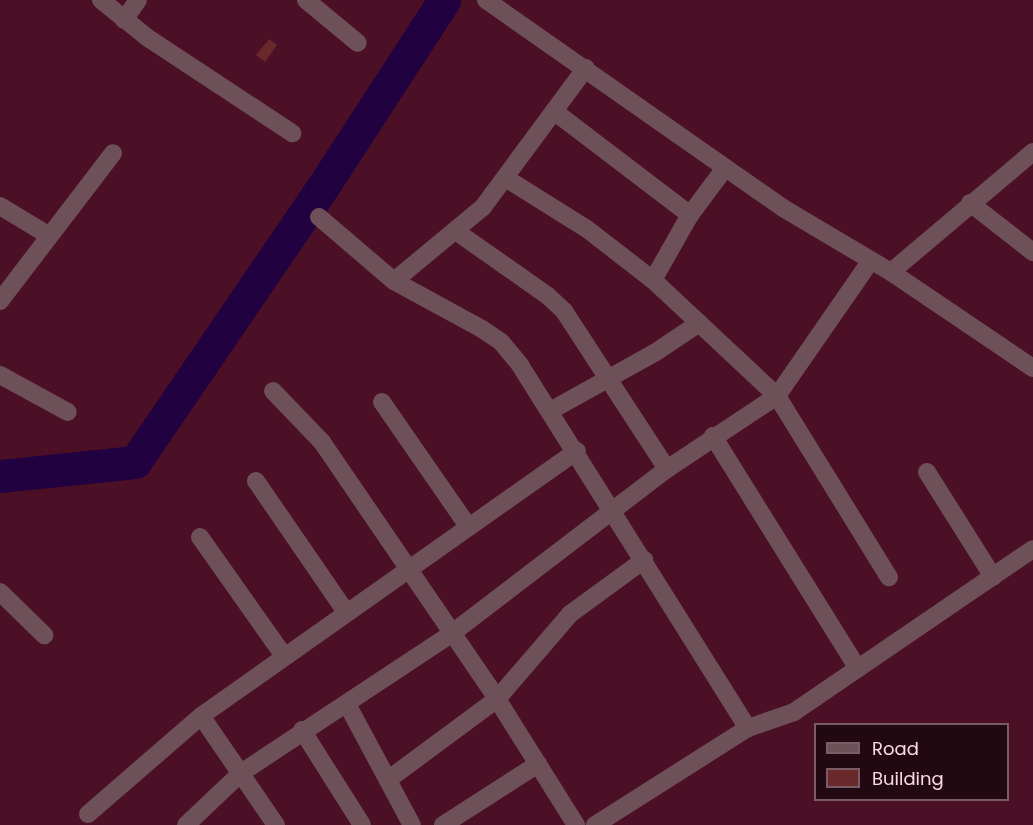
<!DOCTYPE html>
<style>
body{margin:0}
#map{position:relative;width:1033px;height:825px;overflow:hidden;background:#4b0f26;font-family:Poppins,sans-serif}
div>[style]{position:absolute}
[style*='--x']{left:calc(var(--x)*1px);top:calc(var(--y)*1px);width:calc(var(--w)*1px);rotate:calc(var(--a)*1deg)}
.river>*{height:33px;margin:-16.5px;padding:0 16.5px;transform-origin:16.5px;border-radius:16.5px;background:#220140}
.building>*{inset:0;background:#69292a}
.minor>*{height:18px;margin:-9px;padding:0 9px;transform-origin:9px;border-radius:9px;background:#6e5058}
.tertiary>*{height:18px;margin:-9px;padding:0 9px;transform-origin:9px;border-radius:9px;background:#6e5058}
span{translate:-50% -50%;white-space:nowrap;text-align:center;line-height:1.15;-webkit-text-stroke:4.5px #220811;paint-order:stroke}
.legend{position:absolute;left:814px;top:723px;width:195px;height:78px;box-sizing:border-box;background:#220811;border:2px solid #795c65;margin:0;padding:8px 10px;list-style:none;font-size:18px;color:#fbdbe3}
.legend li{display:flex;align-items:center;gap:12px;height:30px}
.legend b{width:30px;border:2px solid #795c65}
</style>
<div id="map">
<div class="river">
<i style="--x:0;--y:476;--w:136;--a:-5.9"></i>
<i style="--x:135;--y:462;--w:335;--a:-55.7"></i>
<i style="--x:324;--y:185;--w:221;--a:-57"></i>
</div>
<div class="building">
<i style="clip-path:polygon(269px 39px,277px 45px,265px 62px,256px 55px)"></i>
</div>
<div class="minor">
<i style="--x:101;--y:0;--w:60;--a:39"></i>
<i style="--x:148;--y:38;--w:173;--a:33.4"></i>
<i style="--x:306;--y:0;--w:67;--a:39.6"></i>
<i style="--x:486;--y:0;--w:363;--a:35"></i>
<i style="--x:783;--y:208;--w:126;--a:30.7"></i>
<i style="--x:891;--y:272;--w:171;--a:34.1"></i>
<i style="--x:124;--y:20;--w:24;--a:-55"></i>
<i style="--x:555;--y:112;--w:170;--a:37.3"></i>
<i style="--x:507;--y:179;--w:94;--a:32"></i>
<i style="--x:587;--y:229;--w:83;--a:37.7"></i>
<i style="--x:653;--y:280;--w:170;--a:43.1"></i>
<i style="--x:777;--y:396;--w:213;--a:58.3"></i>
<i style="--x:970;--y:203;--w:80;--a:37.9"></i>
<i style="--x:0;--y:206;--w:56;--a:31.1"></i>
<i style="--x:319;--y:217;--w:99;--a:40.5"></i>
<i style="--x:394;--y:281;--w:100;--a:28.6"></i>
<i style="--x:482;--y:329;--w:23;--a:34"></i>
<i style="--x:501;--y:342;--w:30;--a:50"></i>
<i style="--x:520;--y:365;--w:429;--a:57.9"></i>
<i style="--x:457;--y:232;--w:111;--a:35.1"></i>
<i style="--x:548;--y:296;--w:22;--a:43"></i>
<i style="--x:564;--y:311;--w:189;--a:56.9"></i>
<i style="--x:891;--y:272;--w:186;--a:-40.2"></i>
<i style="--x:653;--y:280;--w:75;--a:-60.4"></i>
<i style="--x:690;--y:215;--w:59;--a:-53.3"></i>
<i style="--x:394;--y:281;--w:116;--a:-39.7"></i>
<i style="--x:483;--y:207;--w:173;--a:-53.5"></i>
<i style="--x:0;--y:301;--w:186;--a:-52.6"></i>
<i style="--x:0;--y:375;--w:77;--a:28.6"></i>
<i style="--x:273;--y:391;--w:71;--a:46.1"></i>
<i style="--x:322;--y:442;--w:311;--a:55.7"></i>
<i style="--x:497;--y:699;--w:149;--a:57.9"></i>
<i style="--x:382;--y:402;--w:151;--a:55.3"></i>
<i style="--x:550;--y:411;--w:121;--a:-29.1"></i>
<i style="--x:656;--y:352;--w:52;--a:-34"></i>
<i style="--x:713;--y:436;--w:274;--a:58.1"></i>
<i style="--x:927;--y:472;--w:124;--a:57.8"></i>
<i style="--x:256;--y:481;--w:159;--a:55.5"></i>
<i style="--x:200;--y:537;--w:146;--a:54.8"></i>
<i style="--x:0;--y:592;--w:62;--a:44.3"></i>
<i style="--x:347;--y:704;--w:137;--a:61.8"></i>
<i style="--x:302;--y:730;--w:112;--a:57.7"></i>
<i style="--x:389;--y:779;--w:134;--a:-36.5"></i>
<i style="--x:497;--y:699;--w:112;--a:-49.3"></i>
<i style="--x:570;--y:614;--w:92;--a:-36.1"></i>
<i style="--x:88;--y:814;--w:150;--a:-40.9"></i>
<i style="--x:186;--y:825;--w:76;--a:-43.4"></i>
<i style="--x:241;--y:773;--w:252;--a:-33.5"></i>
<i style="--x:451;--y:634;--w:272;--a:-37.4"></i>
<i style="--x:667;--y:469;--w:132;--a:-33.6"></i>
<i style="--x:777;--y:396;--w:165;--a:-55.3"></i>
<i style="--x:276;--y:825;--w:132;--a:-124.5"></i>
<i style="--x:201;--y:716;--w:460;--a:-35.2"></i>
<i style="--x:443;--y:825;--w:113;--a:-32.7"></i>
</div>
<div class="tertiary">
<i style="--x:595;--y:825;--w:181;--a:-32.4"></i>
<i style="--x:748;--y:728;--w:49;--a:-19.2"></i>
<i style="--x:794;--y:712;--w:289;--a:-34.3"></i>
</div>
<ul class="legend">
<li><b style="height:8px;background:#6e5058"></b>Road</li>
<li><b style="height:16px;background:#69292a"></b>Building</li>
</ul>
</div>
